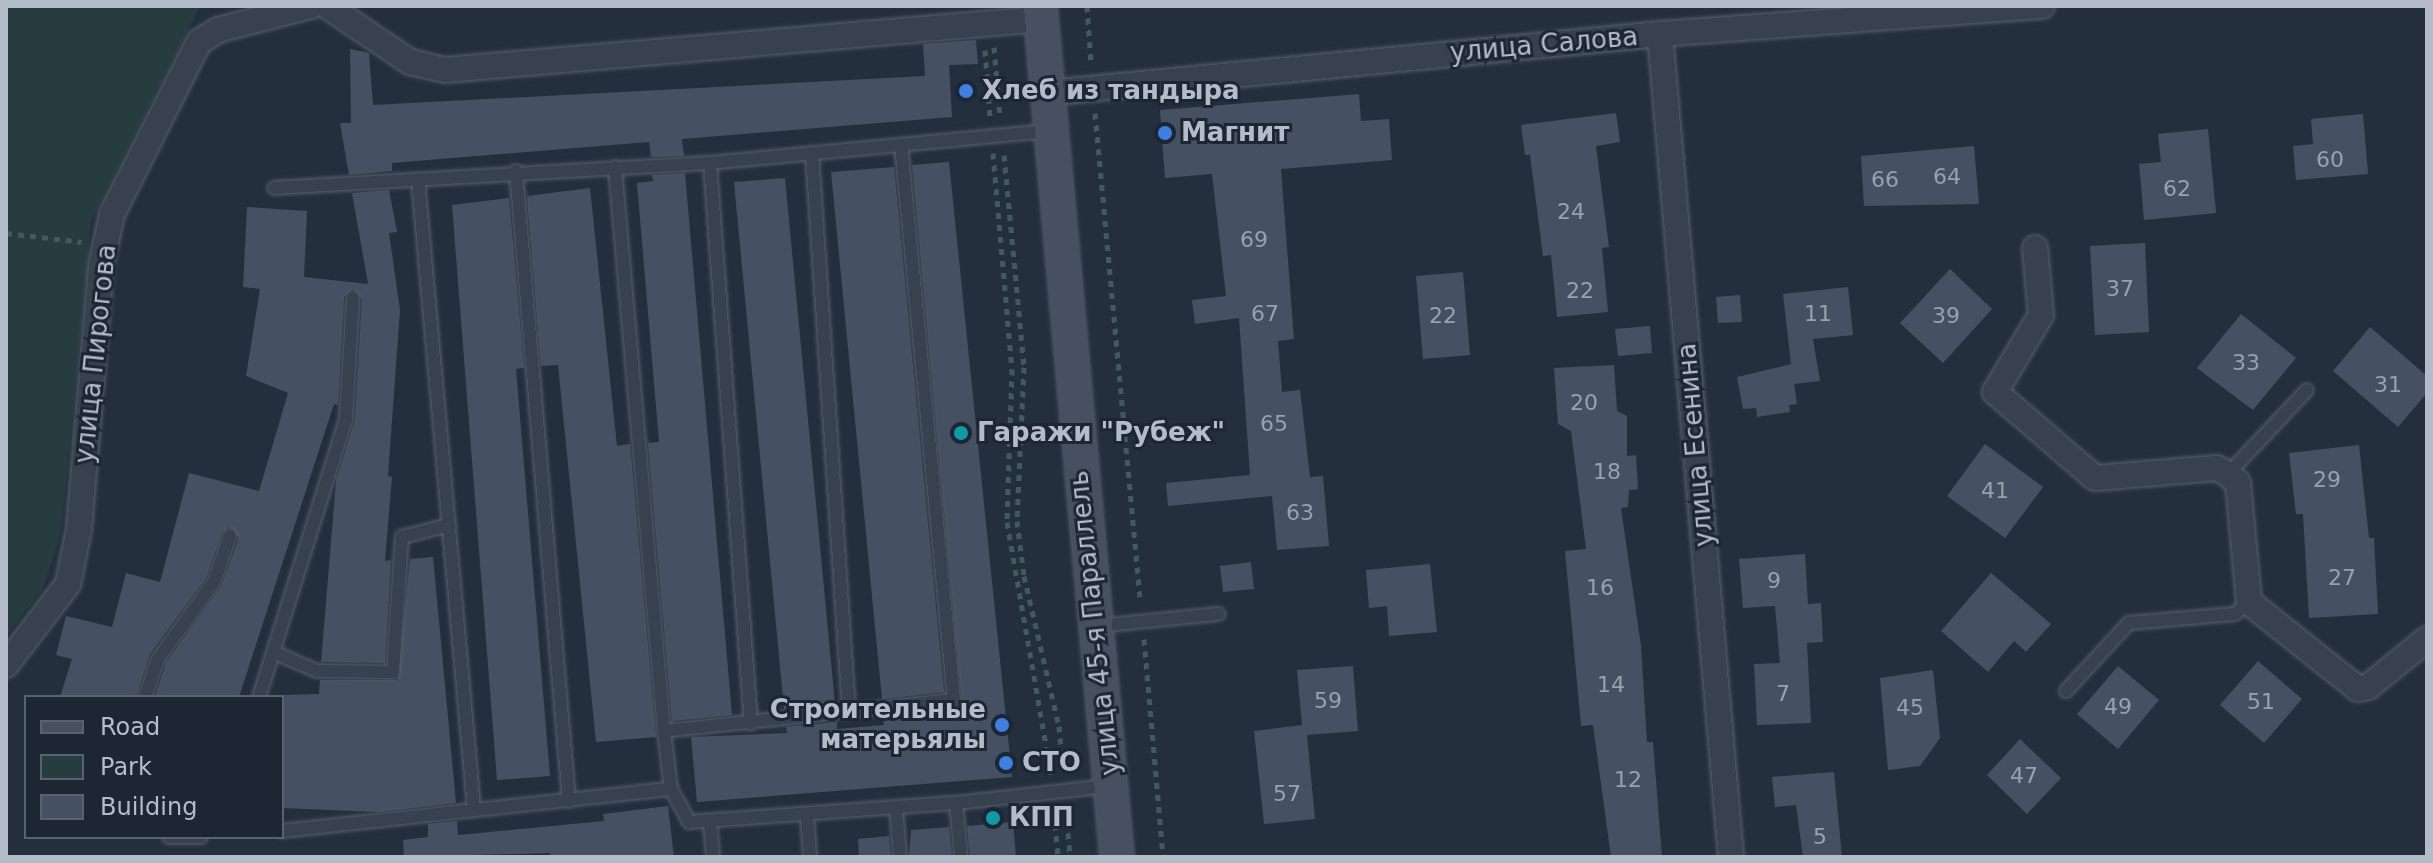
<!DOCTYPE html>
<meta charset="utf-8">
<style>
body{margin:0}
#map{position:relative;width:2433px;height:863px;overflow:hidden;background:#242f3e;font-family:"DejaVu Sans",sans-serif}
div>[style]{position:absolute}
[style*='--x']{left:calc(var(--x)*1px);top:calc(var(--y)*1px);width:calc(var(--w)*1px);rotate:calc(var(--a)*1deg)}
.green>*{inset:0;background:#263c3f}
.building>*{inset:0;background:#455162}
.path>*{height:5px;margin-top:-2.5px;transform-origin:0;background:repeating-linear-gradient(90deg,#44595c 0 6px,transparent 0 12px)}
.roads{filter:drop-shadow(0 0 2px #565f6c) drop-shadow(0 0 2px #565f6c)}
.lane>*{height:12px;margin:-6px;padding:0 6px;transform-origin:6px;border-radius:6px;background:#38414e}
.street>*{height:24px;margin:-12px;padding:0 12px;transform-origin:12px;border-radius:12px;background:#38414e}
.secondary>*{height:32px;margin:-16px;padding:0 16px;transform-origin:16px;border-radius:16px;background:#465061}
.dots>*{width:22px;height:22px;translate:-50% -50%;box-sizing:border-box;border:4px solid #1d2633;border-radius:50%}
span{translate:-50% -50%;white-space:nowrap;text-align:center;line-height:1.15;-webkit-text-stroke:6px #1d2633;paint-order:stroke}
.number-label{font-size:22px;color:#98a1af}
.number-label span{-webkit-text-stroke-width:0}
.street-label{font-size:26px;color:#b4bcc9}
.poi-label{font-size:26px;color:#b4bcc9;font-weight:700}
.left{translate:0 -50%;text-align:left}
.right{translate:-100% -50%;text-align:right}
.frame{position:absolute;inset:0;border:8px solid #b4bcc9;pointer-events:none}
.legend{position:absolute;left:24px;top:695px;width:260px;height:144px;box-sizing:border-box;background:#1d2633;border:2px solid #59626f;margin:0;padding:10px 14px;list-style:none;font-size:24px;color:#b4bcc9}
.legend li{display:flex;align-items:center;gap:16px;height:40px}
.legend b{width:40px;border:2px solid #59626f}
</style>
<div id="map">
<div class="green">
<i style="clip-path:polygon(6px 6px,200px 6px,91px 222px,61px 533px,43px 589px,6px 636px)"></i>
</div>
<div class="building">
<i style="clip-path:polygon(976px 40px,978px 64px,949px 65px,952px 117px,682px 139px,684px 156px,651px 157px,649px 142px,392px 163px,392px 171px,349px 175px,340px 123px,351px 123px,350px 49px,369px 53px,373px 105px,925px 76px,923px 44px)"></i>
<i style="clip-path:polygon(1359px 94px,1361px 121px,1389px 119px,1392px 160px,1281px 169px,1294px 339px,1278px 341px,1282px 392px,1300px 390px,1310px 477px,1323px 476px,1329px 546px,1277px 550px,1272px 496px,1168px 506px,1166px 483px,1250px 475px,1239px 318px,1195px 324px,1192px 300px,1226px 296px,1212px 174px,1165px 178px,1160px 110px)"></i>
<i style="clip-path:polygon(1616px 113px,1620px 142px,1596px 146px,1609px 247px,1602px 248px,1608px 312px,1557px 317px,1551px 255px,1543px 256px,1530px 155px,1525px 155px,1521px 125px)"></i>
<i style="clip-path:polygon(2363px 114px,2368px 174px,2296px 180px,2293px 146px,2313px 144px,2311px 119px)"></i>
<i style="clip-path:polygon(2208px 129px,2216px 213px,2144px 220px,2139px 164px,2161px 162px,2158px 134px)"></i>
<i style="clip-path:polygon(1974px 146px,1979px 204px,1864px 206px,1861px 156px)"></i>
<i style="clip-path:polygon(949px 162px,1012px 777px,697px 802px,691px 737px,787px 733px,786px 727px,837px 722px,837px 729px,884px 725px,883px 717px,955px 709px,962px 703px,912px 165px)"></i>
<i style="clip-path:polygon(894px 167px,944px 692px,882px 699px,831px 172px)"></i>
<i style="clip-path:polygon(685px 173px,732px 715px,672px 721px,648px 443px,659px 442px,637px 183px,653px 181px,652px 175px)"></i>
<i style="clip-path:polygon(785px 178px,835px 704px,784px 709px,734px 182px)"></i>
<i style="clip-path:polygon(590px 188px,617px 446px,630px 444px,656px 737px,596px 742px,558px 365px,541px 366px,527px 196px)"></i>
<i style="clip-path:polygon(389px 190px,397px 232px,389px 233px,400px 310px,388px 476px,392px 477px,385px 561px,391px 560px,385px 663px,321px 662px,336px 481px,355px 420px,362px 299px,353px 289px,344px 297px,338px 405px,334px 404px,239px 697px,155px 697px,166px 663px,222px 585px,239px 538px,229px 527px,222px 533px,206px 578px,150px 654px,136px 697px,60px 697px,72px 659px,56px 655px,66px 616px,112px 627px,126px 573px,160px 582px,189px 473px,259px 491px,288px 393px,246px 376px,260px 289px,243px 287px,247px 207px,307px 211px,304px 277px,368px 284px,352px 193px)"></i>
<i style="clip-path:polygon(509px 198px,524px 368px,516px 369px,550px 776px,497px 780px,452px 205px)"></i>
<i style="clip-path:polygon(2145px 243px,2149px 332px,2095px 335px,2090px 246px)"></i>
<i style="clip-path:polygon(1950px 269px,1992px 309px,1943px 363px,1900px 323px)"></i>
<i style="clip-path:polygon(1463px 272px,1470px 355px,1423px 359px,1416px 276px)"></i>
<i style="clip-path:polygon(1848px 287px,1853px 335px,1813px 339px,1820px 381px,1794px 384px,1797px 404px,1789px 405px,1790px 412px,1757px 417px,1756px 408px,1743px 409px,1737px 377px,1791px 364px,1783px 294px)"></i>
<i style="clip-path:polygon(1740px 295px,1742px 322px,1718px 323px,1716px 297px)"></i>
<i style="clip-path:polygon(2241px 314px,2296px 358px,2253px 410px,2197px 368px)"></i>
<i style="clip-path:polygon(1650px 326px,1652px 353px,1618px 356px,1615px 329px)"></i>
<i style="clip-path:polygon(2370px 327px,2427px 376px,2427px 393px,2398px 427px,2333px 371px)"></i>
<i style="clip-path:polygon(1614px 365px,1617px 411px,1627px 416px,1627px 456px,1636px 455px,1638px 489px,1629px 490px,1628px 507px,1621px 508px,1641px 646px,1647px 742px,1653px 742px,1662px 857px,1611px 857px,1593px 725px,1581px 726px,1565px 551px,1586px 549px,1571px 431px,1558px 424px,1554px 368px)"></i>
<i style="clip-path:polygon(1985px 444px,2043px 487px,2005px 538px,1947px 496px)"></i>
<i style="clip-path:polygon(2359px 445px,2369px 538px,2374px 538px,2378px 614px,2309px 618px,2303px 514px,2296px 514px,2289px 453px)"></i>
<i style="clip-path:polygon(1805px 554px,1808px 604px,1821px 603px,1823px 642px,1807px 643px,1811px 723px,1757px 725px,1754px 664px,1780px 663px,1775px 606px,1743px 608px,1739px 559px)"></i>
<i style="clip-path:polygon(433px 557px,456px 803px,378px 812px,282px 808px,282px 695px,319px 694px,320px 680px,398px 680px,410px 559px)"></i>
<i style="clip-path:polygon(1251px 562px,1254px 589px,1223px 592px,1220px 566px)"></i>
<i style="clip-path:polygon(1430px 564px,1437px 632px,1389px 636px,1387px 606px,1369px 608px,1366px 570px)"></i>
<i style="clip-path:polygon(1991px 573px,2051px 624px,2026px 652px,2014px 641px,1988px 672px,1941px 631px)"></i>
<i style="clip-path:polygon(2258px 661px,2302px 699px,2264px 743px,2220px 705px)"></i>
<i style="clip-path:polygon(1353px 666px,1358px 731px,1307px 735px,1315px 819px,1264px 824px,1254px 731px,1302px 725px,1297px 670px)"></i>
<i style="clip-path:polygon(2118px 666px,2159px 700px,2118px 749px,2077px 714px)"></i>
<i style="clip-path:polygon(1933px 670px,1940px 738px,1920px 766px,1888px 770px,1880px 678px)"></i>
<i style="clip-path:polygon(2020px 739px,2061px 778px,2027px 814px,1987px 775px)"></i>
<i style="clip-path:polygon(1834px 772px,1842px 857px,1803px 857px,1796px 805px,1775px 807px,1772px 777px)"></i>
<i style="clip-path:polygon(668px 806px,674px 857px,550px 857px,550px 853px,404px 857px,403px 840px,428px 837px,428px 824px,457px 821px,458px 835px,604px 821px,603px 814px)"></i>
<i style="clip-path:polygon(1013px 822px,1016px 857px,970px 857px,967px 826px)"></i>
<i style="clip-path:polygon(949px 827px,952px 857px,909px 857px,911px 830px)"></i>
<i style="clip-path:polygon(889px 836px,891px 857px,859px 857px,858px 839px)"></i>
</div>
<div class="path">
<i style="--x:1087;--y:6;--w:57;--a:86"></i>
<i style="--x:994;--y:47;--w:70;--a:85.1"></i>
<i style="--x:985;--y:50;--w:66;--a:85.7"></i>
<i style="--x:1095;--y:113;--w:490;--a:84.7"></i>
<i style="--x:993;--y:153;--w:217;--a:85"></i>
<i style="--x:1012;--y:369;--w:153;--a:91.9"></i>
<i style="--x:1007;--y:522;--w:256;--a:80.1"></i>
<i style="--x:1004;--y:155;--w:213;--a:84.6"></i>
<i style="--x:1024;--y:367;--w:154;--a:92.6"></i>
<i style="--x:1017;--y:521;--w:55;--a:82.7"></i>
<i style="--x:1024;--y:576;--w:154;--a:76.9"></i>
<i style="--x:1059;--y:726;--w:45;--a:84.9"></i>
<i style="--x:6;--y:233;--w:76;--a:6.8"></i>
<i style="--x:1144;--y:639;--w:219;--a:85"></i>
<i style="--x:1066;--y:809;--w:48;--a:85.2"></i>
<i style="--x:1054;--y:812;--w:45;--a:84.9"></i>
</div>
<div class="roads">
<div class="lane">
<i style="--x:812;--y:153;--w:559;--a:86.21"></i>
<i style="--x:710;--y:163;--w:562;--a:85.82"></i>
<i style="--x:615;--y:167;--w:566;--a:85.03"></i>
<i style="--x:664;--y:731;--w:58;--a:83.1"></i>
<i style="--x:671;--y:789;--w:38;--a:61"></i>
<i style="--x:689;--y:822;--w:268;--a:-4.1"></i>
<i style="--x:956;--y:803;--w:153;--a:-6.4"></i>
<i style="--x:516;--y:171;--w:632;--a:85.19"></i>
<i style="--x:418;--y:180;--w:631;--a:84.91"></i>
<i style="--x:274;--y:188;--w:437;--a:-3.3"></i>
<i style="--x:710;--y:163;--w:341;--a:-5.4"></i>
<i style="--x:2228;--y:474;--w:115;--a:-46.8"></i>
<i style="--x:1098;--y:626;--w:121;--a:-5.7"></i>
<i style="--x:273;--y:652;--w:48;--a:23.4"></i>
<i style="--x:317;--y:671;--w:76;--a:0.8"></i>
<i style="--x:393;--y:672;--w:135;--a:-86.2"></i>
<i style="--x:402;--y:537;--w:49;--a:-14.3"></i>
<i style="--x:2066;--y:691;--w:93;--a:-47.2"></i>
<i style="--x:2129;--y:623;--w:106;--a:-4.9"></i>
<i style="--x:2235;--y:614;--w:18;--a:-41"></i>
<i style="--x:145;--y:697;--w:40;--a:-71.1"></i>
<i style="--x:158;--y:659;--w:95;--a:-54"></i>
<i style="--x:214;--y:582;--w:49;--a:-70.8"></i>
<i style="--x:259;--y:697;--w:291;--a:-72.6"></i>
<i style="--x:346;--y:419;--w:121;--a:-86.7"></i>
<i style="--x:664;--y:731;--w:292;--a:-6.1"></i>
<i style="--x:954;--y:700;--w:558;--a:-95.45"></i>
<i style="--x:956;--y:803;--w:54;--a:84.7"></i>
<i style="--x:896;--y:808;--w:49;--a:85.3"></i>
<i style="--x:807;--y:815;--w:42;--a:85.9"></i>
<i style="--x:710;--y:822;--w:35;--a:85"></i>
<i style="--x:282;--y:831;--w:391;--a:-6.2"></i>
<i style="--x:169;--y:837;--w:32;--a:0"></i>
</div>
<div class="street">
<i style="--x:327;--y:6;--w:100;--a:34"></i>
<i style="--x:410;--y:62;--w:36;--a:13"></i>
<i style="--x:445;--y:70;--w:598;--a:-4.89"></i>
<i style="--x:1660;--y:34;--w:826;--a:85.07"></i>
<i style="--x:1047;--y:93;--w:616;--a:-5.5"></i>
<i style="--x:1660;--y:34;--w:383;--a:-4.2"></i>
<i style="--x:2035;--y:248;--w:67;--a:84.9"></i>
<i style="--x:2041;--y:315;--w:90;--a:120.9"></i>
<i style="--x:1995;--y:392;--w:132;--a:40.7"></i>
<i style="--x:2095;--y:478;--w:122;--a:-4.7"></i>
<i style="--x:2217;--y:468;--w:13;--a:29"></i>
<i style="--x:2228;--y:474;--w:13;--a:42"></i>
<i style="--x:2238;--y:483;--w:120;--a:84.7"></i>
<i style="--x:2249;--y:602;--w:139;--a:38.6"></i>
<i style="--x:2358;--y:689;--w:10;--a:-11"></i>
<i style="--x:2368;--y:687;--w:76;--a:-39.1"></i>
<i style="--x:6;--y:665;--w:102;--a:-52.6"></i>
<i style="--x:68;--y:584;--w:56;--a:-78.7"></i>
<i style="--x:79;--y:529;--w:265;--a:-85.2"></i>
<i style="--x:101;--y:265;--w:52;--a:-77.8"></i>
<i style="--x:112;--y:214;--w:193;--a:-63.2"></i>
<i style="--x:199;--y:42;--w:22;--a:-32"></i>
<i style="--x:218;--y:30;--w:96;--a:-14.5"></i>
</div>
<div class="secondary">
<i style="--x:1040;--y:6;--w:854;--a:84.83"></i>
</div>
</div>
<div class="dots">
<i style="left:966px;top:91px;background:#3f7fe0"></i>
<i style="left:1165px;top:133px;background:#3f7fe0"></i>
<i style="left:961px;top:433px;background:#0f9aa8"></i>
<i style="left:1002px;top:725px;background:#3f7fe0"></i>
<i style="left:1006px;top:763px;background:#3f7fe0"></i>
<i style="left:993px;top:818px;background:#0f9aa8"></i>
</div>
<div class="number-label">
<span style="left:2330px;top:160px">60</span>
<span style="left:1947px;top:177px">64</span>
<span style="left:1885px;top:180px">66</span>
<span style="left:2177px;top:189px">62</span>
<span style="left:1571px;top:212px">24</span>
<span style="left:1254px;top:240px">69</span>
<span style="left:2120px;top:289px">37</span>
<span style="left:1580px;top:291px">22</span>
<span style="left:1265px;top:314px">67</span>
<span style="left:1818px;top:314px">11</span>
<span style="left:1443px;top:316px">22</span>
<span style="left:1946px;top:316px">39</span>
<span style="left:2246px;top:363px">33</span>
<span style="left:2388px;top:385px">31</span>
<span style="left:1584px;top:403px">20</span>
<span style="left:1274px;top:424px">65</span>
<span style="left:1607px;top:472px">18</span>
<span style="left:2327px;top:480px">29</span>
<span style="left:1995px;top:491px">41</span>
<span style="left:1300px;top:513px">63</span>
<span style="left:2342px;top:578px">27</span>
<span style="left:1774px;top:581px">9</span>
<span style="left:1600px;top:588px">16</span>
<span style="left:1611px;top:685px">14</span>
<span style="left:1783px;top:694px">7</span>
<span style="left:1328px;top:701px">59</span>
<span style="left:2261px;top:702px">51</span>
<span style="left:2118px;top:707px">49</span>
<span style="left:1910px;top:708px">45</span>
<span style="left:2024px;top:776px">47</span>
<span style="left:1628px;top:780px">12</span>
<span style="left:1287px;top:794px">57</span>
<span style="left:1820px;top:837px">5</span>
</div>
<div class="street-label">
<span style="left:1544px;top:45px;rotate:-5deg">улица Салова</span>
<span style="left:96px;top:354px;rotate:-84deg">улица Пирогова</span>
<span style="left:1696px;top:445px;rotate:-95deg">улица Есенина</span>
<span style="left:1095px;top:623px;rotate:-96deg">улица 45-я Параллель</span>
</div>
<div class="poi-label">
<span class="left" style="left:982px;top:91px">Хлеб из тандыра</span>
<span class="left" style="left:1181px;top:133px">Магнит</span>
<span class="left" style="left:977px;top:433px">Гаражи "Рубеж"</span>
<span class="right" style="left:986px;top:725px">Строительные<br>матерьялы</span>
<span class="left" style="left:1022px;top:763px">СТО</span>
<span class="left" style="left:1009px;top:818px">КПП</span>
</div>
<div class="frame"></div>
<ul class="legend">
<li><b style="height:10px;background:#465061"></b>Road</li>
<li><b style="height:22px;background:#263c3f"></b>Park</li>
<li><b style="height:22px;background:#455162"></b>Building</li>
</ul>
</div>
